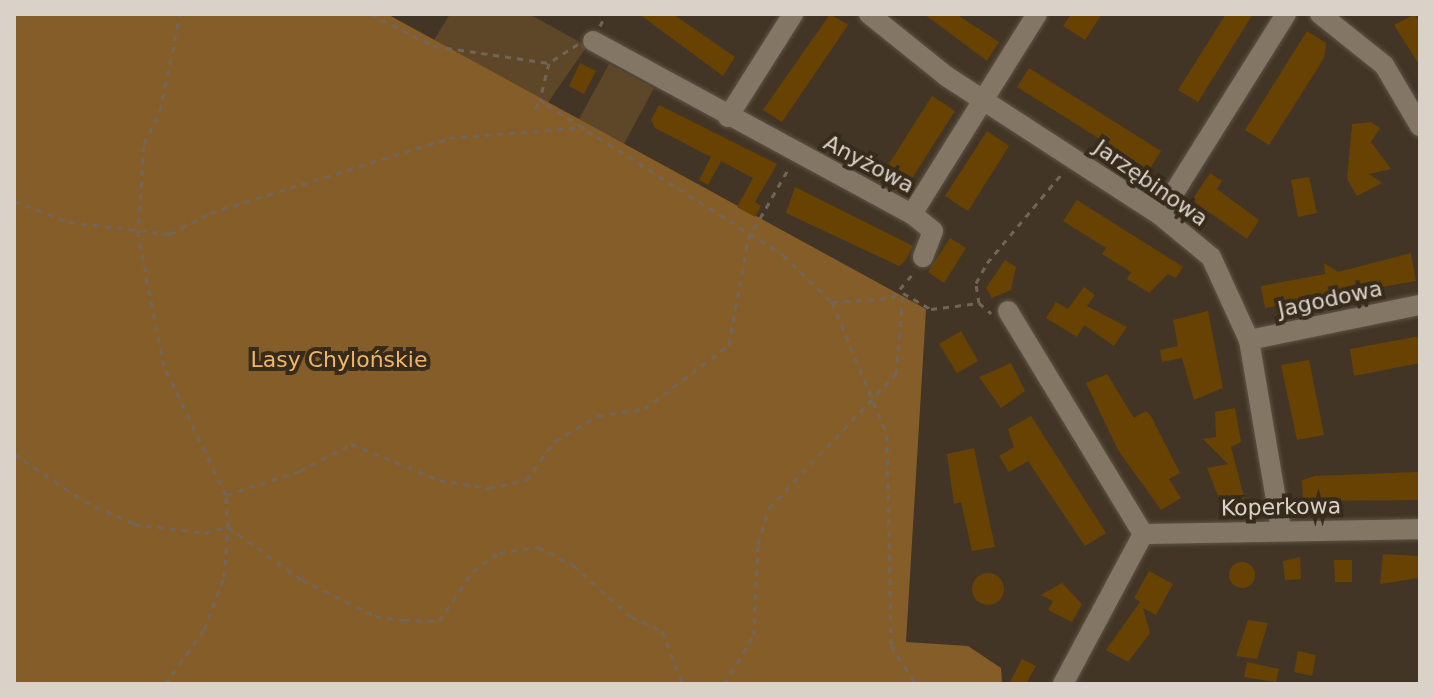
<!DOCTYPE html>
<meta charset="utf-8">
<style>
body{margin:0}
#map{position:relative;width:1434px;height:698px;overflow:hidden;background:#423526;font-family:"DejaVu Sans",sans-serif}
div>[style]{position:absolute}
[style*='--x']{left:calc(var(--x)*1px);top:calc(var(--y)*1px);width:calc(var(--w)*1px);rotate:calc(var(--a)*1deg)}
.green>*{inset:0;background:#5e4628}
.forest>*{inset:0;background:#855d28}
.building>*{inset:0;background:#684203}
.round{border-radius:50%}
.path>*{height:3px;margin-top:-1.5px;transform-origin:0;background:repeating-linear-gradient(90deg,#716558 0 6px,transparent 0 12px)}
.roads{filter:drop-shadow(0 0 2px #5d5346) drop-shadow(0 0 2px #5d5346)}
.minor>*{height:20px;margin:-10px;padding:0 10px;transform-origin:10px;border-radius:10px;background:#847665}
span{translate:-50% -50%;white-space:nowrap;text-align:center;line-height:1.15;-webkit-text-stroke:8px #372b1c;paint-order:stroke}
.street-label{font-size:22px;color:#dad2c9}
.park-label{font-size:22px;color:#f0b568}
.frame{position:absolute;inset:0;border:16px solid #dad2c9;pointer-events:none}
</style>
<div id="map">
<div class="green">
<i style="clip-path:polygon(450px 14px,529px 14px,587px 46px,547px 104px,434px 40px)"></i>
<i style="clip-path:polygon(609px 64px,654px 88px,623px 146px,578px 121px)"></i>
</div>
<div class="forest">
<i style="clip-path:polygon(14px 14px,387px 14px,926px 309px,906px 642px,968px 646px,1001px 668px,1002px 684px,14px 684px)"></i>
</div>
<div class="building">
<i style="clip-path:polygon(639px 14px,673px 14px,735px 57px,723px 76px)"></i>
<i style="clip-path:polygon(830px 14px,848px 25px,782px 122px,763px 110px)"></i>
<i style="clip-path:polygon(924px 14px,956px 14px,999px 42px,987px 61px)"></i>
<i style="clip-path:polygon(1071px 14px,1102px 14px,1085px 40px,1063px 26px)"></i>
<i style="clip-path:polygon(1226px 14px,1253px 14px,1198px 102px,1178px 90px)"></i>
<i style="clip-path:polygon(1415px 14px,1420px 25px,1420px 66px,1394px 25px)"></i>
<i style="clip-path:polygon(1307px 31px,1326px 43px,1324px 58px,1269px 145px,1245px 130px)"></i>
<i style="clip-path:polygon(580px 63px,596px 71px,584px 94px,569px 86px)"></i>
<i style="clip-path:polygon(1029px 68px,1161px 151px,1149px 170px,1017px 87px)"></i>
<i style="clip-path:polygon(932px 96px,955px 111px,902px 194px,878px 181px)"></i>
<i style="clip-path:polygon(659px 105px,777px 164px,755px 202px,761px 206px,755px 217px,737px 207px,753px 178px,721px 161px,708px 185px,699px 180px,711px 157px,655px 128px,651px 120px)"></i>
<i style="clip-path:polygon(1371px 122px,1380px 128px,1371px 142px,1391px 169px,1369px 174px,1382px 183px,1357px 196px,1347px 179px,1352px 124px)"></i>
<i style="clip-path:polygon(987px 131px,1009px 146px,968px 211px,945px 196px)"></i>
<i style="clip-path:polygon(1210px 173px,1222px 181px,1217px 189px,1259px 220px,1247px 239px,1192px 200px)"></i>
<i style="clip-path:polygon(1309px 177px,1317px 213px,1298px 217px,1291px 180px)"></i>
<i style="clip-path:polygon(795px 187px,913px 246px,905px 261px,899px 266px,786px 213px)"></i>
<i style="clip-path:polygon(1077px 200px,1183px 267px,1176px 278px,1168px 274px,1149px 293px,1127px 279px,1131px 272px,1102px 254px,1106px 248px,1063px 221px)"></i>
<i style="clip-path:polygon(950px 238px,966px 248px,944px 283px,928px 272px)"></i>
<i style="clip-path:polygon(1411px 253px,1416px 281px,1265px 308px,1261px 286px,1325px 274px,1324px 263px,1338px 272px)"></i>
<i style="clip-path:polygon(1005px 260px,1016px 267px,1011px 290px,992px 298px,986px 288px)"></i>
<i style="clip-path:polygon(1084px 287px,1095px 295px,1087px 306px,1127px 327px,1114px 346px,1084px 325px,1077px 337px,1046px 318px,1056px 302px,1068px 309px)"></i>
<i style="clip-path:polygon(1208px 311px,1223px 388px,1194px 400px,1182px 358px,1162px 362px,1160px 350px,1178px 346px,1173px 320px)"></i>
<i style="clip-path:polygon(961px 331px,978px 361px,957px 373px,939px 344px)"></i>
<i style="clip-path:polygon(1420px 336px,1420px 363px,1354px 376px,1350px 349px)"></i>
<i style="clip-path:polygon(1309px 360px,1324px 435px,1297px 440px,1281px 365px)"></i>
<i style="clip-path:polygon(1011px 363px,1025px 391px,1001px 408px,979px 377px)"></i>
<i style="clip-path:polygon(1107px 374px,1134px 418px,1146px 411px,1151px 416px,1180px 473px,1169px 479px,1181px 498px,1161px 510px,1118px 450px,1086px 383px)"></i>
<i style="clip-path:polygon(1235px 408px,1241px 442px,1231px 447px,1245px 501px,1221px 503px,1207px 468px,1228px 464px,1203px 439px,1216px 437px,1215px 412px)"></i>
<i style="clip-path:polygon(1031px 416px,1106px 533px,1085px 546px,1028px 461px,1009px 472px,999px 456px,1014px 447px,1008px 429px)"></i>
<i style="clip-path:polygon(974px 448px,995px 547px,972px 551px,961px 502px,954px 504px,947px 454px)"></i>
<i style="clip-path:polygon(1418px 472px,1420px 500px,1303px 501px,1302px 480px,1315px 476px)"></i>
<i style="clip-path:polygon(1383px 554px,1419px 556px,1419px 578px,1380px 584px)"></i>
<i style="clip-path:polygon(1300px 557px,1301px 579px,1285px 580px,1283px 561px)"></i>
<i style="clip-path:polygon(1334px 560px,1352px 560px,1352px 582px,1335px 582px)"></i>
<i class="round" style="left:1229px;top:562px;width:26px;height:26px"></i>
<i style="clip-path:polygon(1149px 571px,1173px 584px,1156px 615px,1143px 608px,1150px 633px,1128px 662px,1106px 650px,1140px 602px,1134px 598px)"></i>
<i class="round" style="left:972px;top:573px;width:32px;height:32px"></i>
<i style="clip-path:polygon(1062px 583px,1082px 604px,1072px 622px,1048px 610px,1053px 601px,1041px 595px)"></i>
<i style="clip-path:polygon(1248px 620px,1268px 623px,1257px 659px,1236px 656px)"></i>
<i style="clip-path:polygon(1298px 651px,1316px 655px,1312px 676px,1294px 672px)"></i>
<i style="clip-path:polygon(1022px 659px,1036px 666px,1026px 684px,1009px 684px)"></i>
<i style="clip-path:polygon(1247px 662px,1279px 669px,1276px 682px,1244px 677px)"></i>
</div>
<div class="path">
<i style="--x:370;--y:14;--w:72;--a:26.6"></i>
<i style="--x:434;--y:46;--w:116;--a:8.4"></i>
<i style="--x:600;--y:26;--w:13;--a:-63"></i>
<i style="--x:578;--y:44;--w:35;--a:147"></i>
<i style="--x:549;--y:63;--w:37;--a:104"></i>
<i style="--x:540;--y:99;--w:9;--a:41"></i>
<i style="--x:547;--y:105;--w:280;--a:32.4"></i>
<i style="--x:783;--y:255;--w:68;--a:43.8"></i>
<i style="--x:832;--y:302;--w:144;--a:67.5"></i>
<i style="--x:887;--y:435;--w:211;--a:88.9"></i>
<i style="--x:891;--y:646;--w:45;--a:56.7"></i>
<i style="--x:535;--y:109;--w:11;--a:-63"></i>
<i style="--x:14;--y:201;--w:59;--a:20.9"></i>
<i style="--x:69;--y:222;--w:102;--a:6.8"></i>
<i style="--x:170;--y:234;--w:45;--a:-27.7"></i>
<i style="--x:210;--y:213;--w:250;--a:-17.4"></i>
<i style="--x:449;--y:138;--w:136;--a:-4.6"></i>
<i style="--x:832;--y:302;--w:60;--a:-3.8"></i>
<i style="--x:892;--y:298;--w:33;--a:-49"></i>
<i style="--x:979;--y:303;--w:16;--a:40"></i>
<i style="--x:14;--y:454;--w:84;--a:33.9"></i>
<i style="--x:84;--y:501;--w:55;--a:24.7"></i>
<i style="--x:134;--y:524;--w:72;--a:7.2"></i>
<i style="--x:205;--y:533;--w:24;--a:-15"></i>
<i style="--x:228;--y:527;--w:32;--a:-94"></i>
<i style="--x:226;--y:495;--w:143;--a:-115.7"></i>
<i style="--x:164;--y:366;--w:134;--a:-101.2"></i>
<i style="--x:138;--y:235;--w:91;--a:-86.2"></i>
<i style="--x:144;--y:144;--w:37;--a:-64"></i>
<i style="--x:160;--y:111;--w:99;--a:-78.3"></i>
<i style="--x:226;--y:495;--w:78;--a:-18"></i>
<i style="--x:300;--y:471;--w:58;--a:-27.9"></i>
<i style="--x:351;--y:444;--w:95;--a:22.2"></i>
<i style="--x:439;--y:480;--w:51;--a:9.1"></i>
<i style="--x:489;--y:488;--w:38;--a:-12"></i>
<i style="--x:526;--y:480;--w:49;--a:-53.4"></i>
<i style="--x:555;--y:441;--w:50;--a:-30.2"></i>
<i style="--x:598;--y:416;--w:47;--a:-8.7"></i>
<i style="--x:644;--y:409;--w:106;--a:-37"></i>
<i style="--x:729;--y:345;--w:108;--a:-79.8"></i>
<i style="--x:748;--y:239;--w:84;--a:-60.1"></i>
<i style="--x:165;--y:684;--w:67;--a:-54.2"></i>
<i style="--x:204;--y:630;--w:57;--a:-69.3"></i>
<i style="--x:224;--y:577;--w:50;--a:-85.4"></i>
<i style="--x:228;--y:527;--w:91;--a:35.6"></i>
<i style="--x:302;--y:580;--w:81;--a:26.3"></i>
<i style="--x:375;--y:616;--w:29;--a:8"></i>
<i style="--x:404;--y:620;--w:35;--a:2"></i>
<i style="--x:439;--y:621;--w:60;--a:-55.8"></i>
<i style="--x:473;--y:571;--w:32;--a:-35"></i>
<i style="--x:499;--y:553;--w:39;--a:-9"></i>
<i style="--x:538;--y:547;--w:39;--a:27"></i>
<i style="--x:573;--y:565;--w:78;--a:41.9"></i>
<i style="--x:631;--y:617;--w:34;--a:24"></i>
<i style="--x:662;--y:631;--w:57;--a:68.4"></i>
<i style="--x:724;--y:684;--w:57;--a:-58.5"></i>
<i style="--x:754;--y:635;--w:91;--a:-87.5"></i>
<i style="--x:758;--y:544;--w:38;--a:-73"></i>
<i style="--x:769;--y:508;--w:185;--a:-46.5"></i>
<i style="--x:896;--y:374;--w:81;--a:-85.1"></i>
<i style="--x:903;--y:293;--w:32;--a:30"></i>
<i style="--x:931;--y:309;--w:48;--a:-7.1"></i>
<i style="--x:979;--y:303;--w:20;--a:-99"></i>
<i style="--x:976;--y:283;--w:23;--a:-61"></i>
<i style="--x:987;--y:263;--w:120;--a:-50.1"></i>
</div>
<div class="roads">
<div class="minor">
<i style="--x:869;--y:14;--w:99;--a:38.8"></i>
<i style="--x:946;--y:76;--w:255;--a:33"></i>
<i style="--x:1160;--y:215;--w:66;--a:39.5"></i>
<i style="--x:1211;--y:257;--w:91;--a:65.4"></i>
<i style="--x:1249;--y:340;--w:193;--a:80.4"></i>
<i style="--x:1320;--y:14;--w:82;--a:38.6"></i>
<i style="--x:1384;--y:65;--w:71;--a:59.5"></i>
<i style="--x:593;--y:41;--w:363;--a:28.5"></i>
<i style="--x:912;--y:214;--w:236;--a:-58"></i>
<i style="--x:728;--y:117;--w:122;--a:-57.7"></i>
<i style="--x:912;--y:214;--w:27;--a:39"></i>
<i style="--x:933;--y:231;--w:28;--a:111"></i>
<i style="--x:1160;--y:215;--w:237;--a:-57.9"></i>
<i style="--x:1008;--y:311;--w:261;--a:58.8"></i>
<i style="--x:1143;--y:534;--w:277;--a:-1"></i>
<i style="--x:1249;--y:340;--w:175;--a:-11.6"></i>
<i style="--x:1063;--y:684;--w:170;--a:-61.9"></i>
</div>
</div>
<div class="street-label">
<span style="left:869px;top:164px;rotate:28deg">Anyżowa</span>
<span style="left:1151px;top:183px;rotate:35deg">Jarzębinowa</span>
<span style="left:1330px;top:299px;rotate:-12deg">Jagodowa</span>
<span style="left:1281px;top:507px;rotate:-1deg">Koperkowa</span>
</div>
<div class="park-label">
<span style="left:339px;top:360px">Lasy Chylońskie</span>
</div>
<div class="frame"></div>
</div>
